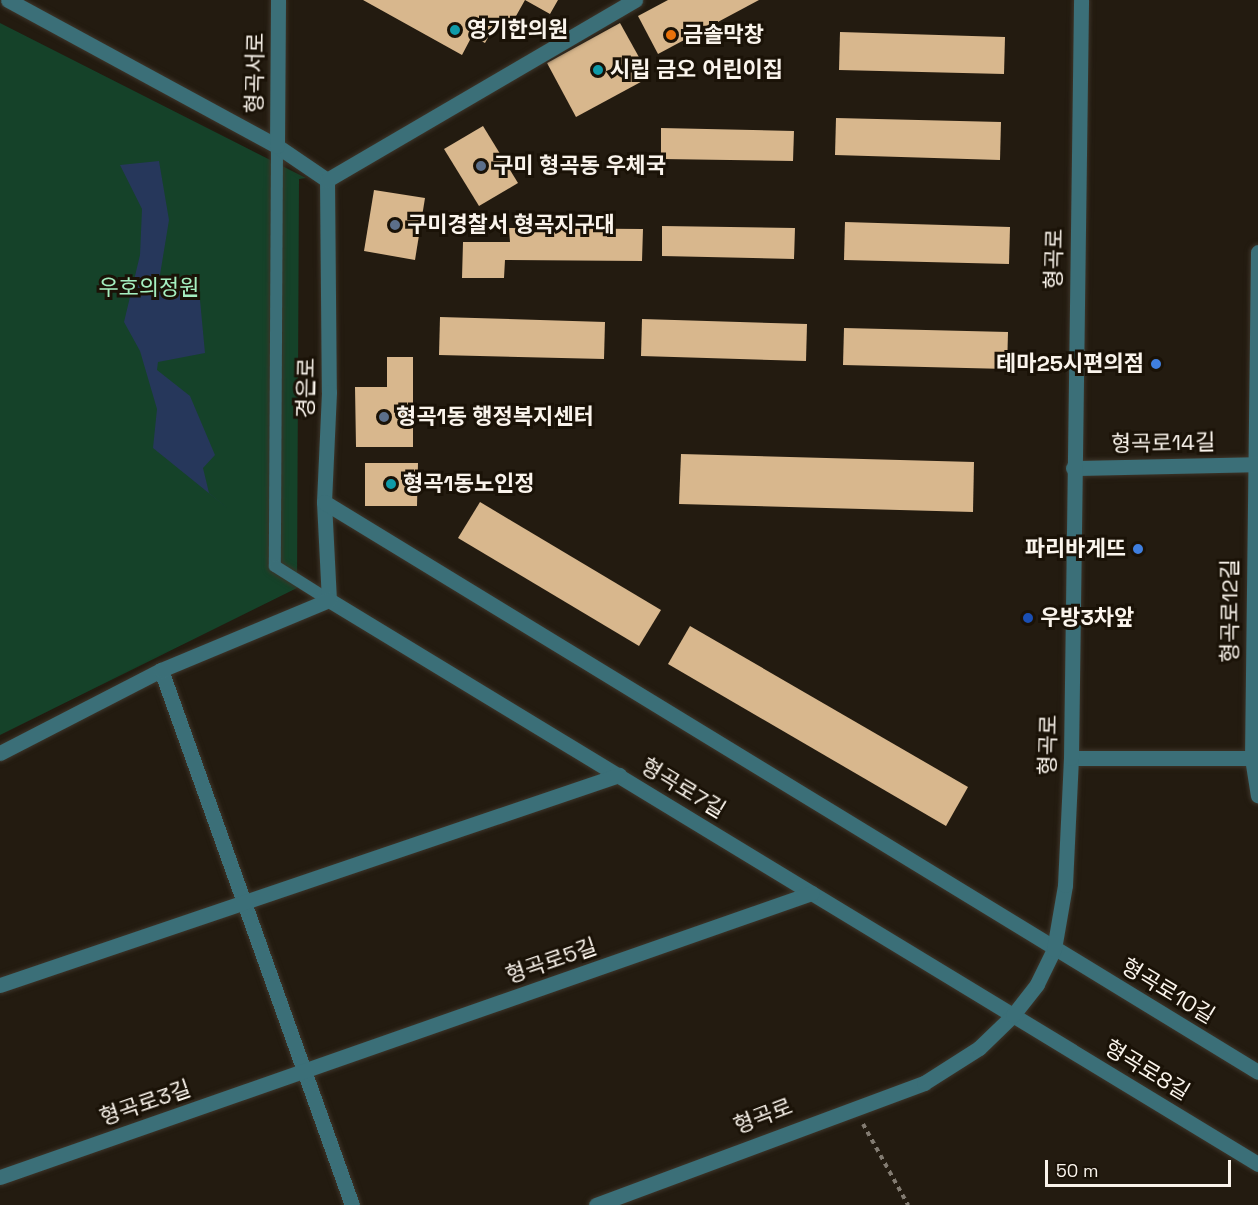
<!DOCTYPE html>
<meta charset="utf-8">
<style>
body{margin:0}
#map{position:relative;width:1258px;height:1205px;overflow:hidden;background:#231b10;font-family:"Space Grotesk","Noto Sans KR",sans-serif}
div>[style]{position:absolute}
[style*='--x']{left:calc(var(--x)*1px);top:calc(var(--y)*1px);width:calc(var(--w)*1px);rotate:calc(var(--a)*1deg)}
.green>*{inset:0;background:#154229}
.water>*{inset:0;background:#26375b}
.building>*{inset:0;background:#d8b78d}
.path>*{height:4px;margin-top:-2px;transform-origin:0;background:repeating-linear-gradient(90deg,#827b71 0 4.5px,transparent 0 9px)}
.roads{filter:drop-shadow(0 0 2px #3d352a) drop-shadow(0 0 2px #3d352a)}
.service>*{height:12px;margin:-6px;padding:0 6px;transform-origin:6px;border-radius:6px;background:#3b6f78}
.minor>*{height:15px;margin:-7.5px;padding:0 7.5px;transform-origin:7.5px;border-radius:7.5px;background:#3b6f78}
.tertiary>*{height:15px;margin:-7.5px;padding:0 7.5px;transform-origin:7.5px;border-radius:7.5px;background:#3b6f78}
.dots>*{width:16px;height:16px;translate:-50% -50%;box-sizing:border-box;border:3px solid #1a1207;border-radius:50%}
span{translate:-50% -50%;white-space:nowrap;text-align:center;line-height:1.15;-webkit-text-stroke:6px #1a1207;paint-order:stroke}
.poi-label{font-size:22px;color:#faf4ec;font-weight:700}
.left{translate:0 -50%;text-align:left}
.right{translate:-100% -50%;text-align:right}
.street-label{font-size:22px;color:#faf4ec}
.park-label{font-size:22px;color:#a5efc0}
.scale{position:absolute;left:1045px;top:1160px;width:186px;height:27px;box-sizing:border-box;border:3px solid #faf4ec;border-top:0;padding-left:8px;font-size:18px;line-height:21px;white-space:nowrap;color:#faf4ec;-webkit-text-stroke:4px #1a1207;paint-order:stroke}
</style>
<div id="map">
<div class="green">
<i style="clip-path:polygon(0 23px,306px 178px,299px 179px,297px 588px,0 735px)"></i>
</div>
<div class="water">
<i style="clip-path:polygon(159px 161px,169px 220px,159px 281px,200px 300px,205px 353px,158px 362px,157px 370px,190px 396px,215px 455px,203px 468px,209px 493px,231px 511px,153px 448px,157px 409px,140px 351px,124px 322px,140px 255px,142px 209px,120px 165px)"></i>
</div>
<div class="building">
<i style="clip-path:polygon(363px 0,558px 0,550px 14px,525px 0,511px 25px,499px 18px,485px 43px,472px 36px,462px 55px)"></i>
<i style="clip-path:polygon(668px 0,759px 0,658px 54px,638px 16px)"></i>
<i style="clip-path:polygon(620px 23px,650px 77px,576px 117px,547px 63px)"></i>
<i style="clip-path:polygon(840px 32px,1005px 37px,1004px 74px,839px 70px)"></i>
<i style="clip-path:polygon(836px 118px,1001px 122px,1000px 160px,835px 155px)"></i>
<i style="clip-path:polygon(483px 126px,518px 183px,479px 206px,444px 149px)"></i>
<i style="clip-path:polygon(661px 128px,794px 131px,793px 161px,661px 159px)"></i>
<i style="clip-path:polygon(374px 190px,425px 198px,415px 260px,364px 251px)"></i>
<i style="clip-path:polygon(845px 222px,1010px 227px,1009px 264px,844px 260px)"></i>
<i style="clip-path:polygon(662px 226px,795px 228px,794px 259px,662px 256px)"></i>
<i style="clip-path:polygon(509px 228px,643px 229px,642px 261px,505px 260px,504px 278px,462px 278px,463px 242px,510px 242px)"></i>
<i style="clip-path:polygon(440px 317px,605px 322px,604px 359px,439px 355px)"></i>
<i style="clip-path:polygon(642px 319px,807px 324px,806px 361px,641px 356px)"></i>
<i style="clip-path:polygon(844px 328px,1008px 332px,1007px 369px,843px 365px)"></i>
<i style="clip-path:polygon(387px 357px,413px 357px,413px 447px,356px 447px,355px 387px,387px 387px)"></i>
<i style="clip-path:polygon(681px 454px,974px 462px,973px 512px,679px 504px)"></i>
<i style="clip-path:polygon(365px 463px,418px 463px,417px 506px,365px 506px)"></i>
<i style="clip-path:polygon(480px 502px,661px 610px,639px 646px,458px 538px)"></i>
<i style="clip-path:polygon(690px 626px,968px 787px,946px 826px,668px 664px)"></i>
</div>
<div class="path">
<i style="--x:863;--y:1124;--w:93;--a:60.9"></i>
</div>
<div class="roads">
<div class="service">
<i style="--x:277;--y:146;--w:420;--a:90.3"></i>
<i style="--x:275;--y:566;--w:64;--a:32.2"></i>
</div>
<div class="minor">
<i style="--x:8;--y:0;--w:306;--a:28.5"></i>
<i style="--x:277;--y:146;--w:60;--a:34.2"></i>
<i style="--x:327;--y:180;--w:212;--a:89.5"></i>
<i style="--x:329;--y:392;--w:110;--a:92.6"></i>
<i style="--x:324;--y:502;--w:98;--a:87.1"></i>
<i style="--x:277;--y:146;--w:146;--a:-89.6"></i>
<i style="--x:327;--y:180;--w:357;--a:-30.3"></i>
<i style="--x:1258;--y:252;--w:506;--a:90.68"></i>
<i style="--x:1252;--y:758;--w:38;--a:81"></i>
<i style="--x:1073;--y:468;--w:185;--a:-1.2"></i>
<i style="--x:324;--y:502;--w:1094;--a:31.39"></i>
<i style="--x:329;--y:600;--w:1087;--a:31.26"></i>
<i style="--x:161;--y:670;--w:568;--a:70.35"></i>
<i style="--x:0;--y:753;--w:181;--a:-27.3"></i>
<i style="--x:161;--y:670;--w:182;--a:-22.6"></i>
<i style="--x:1071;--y:758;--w:187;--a:0"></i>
<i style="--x:0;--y:985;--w:654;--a:-18.74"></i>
<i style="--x:0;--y:1177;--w:860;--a:-19.28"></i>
</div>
<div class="tertiary">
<i style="--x:596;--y:1205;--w:350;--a:-20.4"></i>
<i style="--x:924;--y:1083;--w:65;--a:-32.5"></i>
<i style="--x:979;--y:1048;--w:47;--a:-44.1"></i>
<i style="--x:1013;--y:1015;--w:39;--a:-52"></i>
<i style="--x:1037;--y:984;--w:39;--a:-64"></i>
<i style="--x:1054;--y:949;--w:65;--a:-80.2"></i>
<i style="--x:1065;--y:885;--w:127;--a:-87.3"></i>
<i style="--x:1071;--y:758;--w:758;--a:-89.24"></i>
</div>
</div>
<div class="dots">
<i style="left:455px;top:30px;background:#0f9aa8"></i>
<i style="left:671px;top:35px;background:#e8710a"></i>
<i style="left:598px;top:70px;background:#0f9aa8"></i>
<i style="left:481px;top:166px;background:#5c6f8a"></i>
<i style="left:395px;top:225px;background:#5c6f8a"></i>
<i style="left:1156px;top:364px;background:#3f7fe0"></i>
<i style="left:384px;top:417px;background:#5c6f8a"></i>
<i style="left:391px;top:484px;background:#0f9aa8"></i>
<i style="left:1138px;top:549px;background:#3f7fe0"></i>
<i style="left:1028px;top:618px;background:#1a4fb4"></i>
</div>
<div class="poi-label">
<span class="left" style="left:467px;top:30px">영기한의원</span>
<span class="left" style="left:683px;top:35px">금솔막창</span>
<span class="left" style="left:610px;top:70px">시립 금오 어린이집</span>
<span class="left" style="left:493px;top:166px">구미 형곡동 우체국</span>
<span class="left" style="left:407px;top:225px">구미경찰서 형곡지구대</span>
<span class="right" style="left:1144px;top:364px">테마25시편의점</span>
<span class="left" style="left:396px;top:417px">형곡1동 행정복지센터</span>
<span class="left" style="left:403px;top:484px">형곡1동노인정</span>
<span class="right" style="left:1126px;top:549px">파리바게뜨</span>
<span class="left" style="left:1040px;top:618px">우방3차앞</span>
</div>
<div class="street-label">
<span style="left:255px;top:73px;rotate:-89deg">형곡서로</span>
<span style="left:1054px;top:259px;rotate:-89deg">형곡로</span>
<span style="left:306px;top:388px;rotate:-89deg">경은로</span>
<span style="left:1163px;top:443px;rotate:-1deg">형곡로14길</span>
<span style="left:1230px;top:611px;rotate:-90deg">형곡로12길</span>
<span style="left:1048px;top:745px;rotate:-89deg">형곡로</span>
<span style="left:683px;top:788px;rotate:31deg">형곡로7길</span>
<span style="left:551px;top:961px;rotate:-19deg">형곡로5길</span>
<span style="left:1168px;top:991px;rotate:31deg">형곡로10길</span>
<span style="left:1147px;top:1070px;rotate:31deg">형곡로8길</span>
<span style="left:145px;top:1103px;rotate:-19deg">형곡로3길</span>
<span style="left:763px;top:1116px;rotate:-21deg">형곡로</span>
</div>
<div class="park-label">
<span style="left:149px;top:288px">우호의정원</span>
</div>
<div class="scale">50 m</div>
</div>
